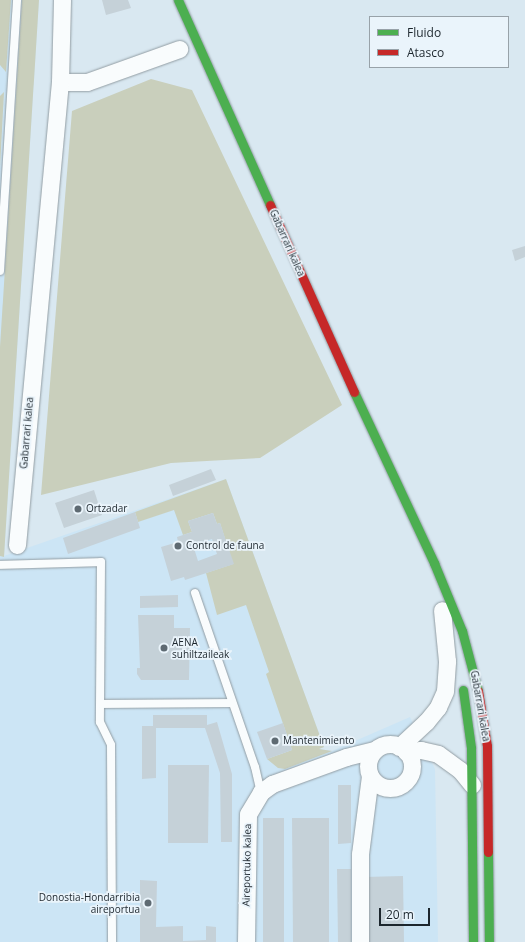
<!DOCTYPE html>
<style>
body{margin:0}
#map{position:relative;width:525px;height:942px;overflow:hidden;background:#d9e8f1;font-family:"Open Sans",sans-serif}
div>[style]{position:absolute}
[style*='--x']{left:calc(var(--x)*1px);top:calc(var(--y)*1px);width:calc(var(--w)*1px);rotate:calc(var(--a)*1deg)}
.built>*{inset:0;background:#cce5f5}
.green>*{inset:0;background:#c9cfbc}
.building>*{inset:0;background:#c5d1d8}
.roads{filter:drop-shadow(0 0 1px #929da3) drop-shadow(0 0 1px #929da3)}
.lane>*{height:8px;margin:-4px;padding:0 4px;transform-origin:4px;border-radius:4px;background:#f9fcfd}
.street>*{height:17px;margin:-8.5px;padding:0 8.5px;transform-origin:8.5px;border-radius:8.5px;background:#f9fcfd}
.street>.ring{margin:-8.5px;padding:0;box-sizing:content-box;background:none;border:17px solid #f9fcfd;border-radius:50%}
.fast>*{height:9px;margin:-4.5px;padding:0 4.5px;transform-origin:4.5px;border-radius:4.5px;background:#4caf50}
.jam>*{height:9px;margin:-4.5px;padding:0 4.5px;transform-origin:4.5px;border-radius:4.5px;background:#c62828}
.dots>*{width:11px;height:11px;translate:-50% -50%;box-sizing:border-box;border:2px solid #eaf4fb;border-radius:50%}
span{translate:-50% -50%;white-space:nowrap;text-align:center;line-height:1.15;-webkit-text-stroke:3.5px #eaf4fb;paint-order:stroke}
.street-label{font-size:10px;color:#1c262d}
.poi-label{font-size:10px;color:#1c262d}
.left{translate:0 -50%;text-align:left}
.right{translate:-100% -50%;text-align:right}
.legend{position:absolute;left:369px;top:16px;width:140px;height:52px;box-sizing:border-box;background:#eaf4fb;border:1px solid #98a2a9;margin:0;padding:5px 7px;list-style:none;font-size:12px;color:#1c262d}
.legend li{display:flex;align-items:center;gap:8px;height:20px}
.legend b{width:20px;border:1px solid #98a2a9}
.scale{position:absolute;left:379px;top:908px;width:51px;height:18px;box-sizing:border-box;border:2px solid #1c262d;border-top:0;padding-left:5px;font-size:12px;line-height:14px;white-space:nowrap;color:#1c262d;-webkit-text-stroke:3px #eaf4fb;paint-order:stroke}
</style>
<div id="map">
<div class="built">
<i style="clip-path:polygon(0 0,39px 0,4px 556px,226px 479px,324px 747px,319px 749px,332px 751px,410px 717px,435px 769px,438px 942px,0 942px)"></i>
</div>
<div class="green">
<i style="clip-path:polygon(0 0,11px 0,6px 72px,0 65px)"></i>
<i style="clip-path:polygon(22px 0,39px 0,4px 557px,0 556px,0 347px)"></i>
<i style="clip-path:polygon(151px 79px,192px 90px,342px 405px,260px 458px,171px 463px,41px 495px,72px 111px)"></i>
<i style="clip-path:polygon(4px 92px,0 167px,0 96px)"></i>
<i style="clip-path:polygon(226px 479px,324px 747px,319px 749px,332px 751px,285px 769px,278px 768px,267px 759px,292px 750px,266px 674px,269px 672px,246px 605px,217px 615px,206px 573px,233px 564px,220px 523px,217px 524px,213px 513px,188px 521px,192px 532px,183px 535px,174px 510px,138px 522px,135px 512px)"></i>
</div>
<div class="building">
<i style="clip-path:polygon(102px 0,128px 0,131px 8px,106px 15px)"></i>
<i style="clip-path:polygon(525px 246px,525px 257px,515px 261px,512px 250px)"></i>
<i style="clip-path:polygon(211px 469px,216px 480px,173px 496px,169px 485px)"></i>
<i style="clip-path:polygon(94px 490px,102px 515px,64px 528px,55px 503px)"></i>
<i style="clip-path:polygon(135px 512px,140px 528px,68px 554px,63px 538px)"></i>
<i style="clip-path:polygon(evenodd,213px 513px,217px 524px,220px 523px,234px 564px,185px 580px,184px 577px,171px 581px,161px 547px,178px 542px,177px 537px,192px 532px,188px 521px,213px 513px,212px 539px,217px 554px,198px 561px,193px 545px,212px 539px)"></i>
<i style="clip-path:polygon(178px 595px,178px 607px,140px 608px,140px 596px)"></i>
<i style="clip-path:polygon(138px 615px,174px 615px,174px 628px,190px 628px,189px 680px,141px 680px,137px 674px,137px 668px,140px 668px)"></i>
<i style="clip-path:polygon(153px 715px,207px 715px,207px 725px,217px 722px,232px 774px,232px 842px,221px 842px,220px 773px,205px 728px,156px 728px,156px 778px,142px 779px,142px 726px,153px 726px)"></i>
<i style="clip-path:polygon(283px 723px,292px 750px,267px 759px,257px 732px)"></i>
<i style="clip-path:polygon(168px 765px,209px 765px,208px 843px,168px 843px)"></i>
<i style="clip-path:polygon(338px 785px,351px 785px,351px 843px,338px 844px)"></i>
<i style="clip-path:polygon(263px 818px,284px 818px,284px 942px,263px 942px)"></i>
<i style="clip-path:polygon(292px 818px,329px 818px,329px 942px,293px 942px)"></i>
<i style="clip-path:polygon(337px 869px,351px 869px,351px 942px,338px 942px)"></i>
<i style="clip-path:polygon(403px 876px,404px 942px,365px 942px,364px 877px)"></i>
<i style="clip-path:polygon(140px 880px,157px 881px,156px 927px,183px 926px,183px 941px,206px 940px,206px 926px,216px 927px,216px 942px,140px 942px)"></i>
</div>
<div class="roads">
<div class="lane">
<i style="--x:0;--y:271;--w:272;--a:-86.4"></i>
<i style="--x:0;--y:565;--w:101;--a:-1.7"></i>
<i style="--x:101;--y:562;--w:160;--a:90.4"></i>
<i style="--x:100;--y:722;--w:25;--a:64"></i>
<i style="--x:111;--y:745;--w:197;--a:89.7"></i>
<i style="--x:195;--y:593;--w:184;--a:71"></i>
<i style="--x:255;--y:767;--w:26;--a:77"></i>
<i style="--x:101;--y:704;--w:131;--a:-0.4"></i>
</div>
<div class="street">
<i style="--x:60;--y:82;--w:27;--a:0"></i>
<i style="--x:87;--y:82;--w:98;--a:-19.7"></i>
<i style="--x:17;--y:545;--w:465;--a:-84.7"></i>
<i style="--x:60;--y:82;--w:82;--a:-88.6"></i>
<i class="ring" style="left:368px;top:744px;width:27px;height:27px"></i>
<i style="--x:399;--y:747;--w:37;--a:-43"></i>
<i style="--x:426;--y:722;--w:19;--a:-51"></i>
<i style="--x:438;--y:707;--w:17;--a:-66"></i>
<i style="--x:445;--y:691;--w:30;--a:-86"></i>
<i style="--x:447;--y:661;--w:51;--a:-95.6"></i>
<i style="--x:406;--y:752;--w:15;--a:-8"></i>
<i style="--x:421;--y:750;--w:17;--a:13"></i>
<i style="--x:438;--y:754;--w:27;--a:36"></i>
<i style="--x:460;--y:770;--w:19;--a:51"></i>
<i style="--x:246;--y:942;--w:128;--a:-89.1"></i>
<i style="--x:248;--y:814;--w:26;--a:-59"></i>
<i style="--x:261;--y:792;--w:14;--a:-36"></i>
<i style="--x:272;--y:784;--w:79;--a:-20"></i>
<i style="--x:346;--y:757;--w:30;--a:-14"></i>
<i style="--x:360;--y:942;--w:88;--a:-90"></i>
<i style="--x:360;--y:854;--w:79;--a:-82.7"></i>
</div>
<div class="fast">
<i style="--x:178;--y:0;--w:225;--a:65.8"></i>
<i style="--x:354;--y:392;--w:189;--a:64.9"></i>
<i style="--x:434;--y:563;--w:74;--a:67.6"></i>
<i style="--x:462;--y:631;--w:62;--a:75.1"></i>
<i style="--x:463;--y:690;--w:59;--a:82.1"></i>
<i style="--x:471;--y:748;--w:194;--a:89.4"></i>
<i style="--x:488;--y:852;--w:90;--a:89.4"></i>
</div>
<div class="jam">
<i style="--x:270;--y:205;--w:205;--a:65.8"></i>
<i style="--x:478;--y:691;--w:56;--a:80.7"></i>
<i style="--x:487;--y:746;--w:106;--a:89.5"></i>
</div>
</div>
<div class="dots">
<i style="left:78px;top:509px;background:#5e6a72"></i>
<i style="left:178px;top:546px;background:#5e6a72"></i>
<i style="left:164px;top:648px;background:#5e6a72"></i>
<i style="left:275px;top:741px;background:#5e6a72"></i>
<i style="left:148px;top:903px;background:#5e6a72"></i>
</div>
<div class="street-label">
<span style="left:287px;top:243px;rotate:66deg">Gabarrari kalea</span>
<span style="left:27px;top:433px;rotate:-85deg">Gabarrari kalea</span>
<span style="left:480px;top:706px;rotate:80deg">Gabarrari kalea</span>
<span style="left:247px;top:865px;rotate:-89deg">Aireportuko kalea</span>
</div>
<div class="poi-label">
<span class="left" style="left:86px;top:509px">Ortzadar</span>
<span class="left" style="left:186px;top:546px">Control de fauna</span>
<span class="left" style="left:172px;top:648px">AENA<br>suhiltzaileak</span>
<span class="left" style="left:283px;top:741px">Mantenimiento</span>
<span class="right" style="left:140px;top:903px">Donostia-Hondarribia<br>aireportua</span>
</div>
<ul class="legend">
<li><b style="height:5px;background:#4caf50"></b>Fluido</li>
<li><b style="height:5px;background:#c62828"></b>Atasco</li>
</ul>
<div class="scale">20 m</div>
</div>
